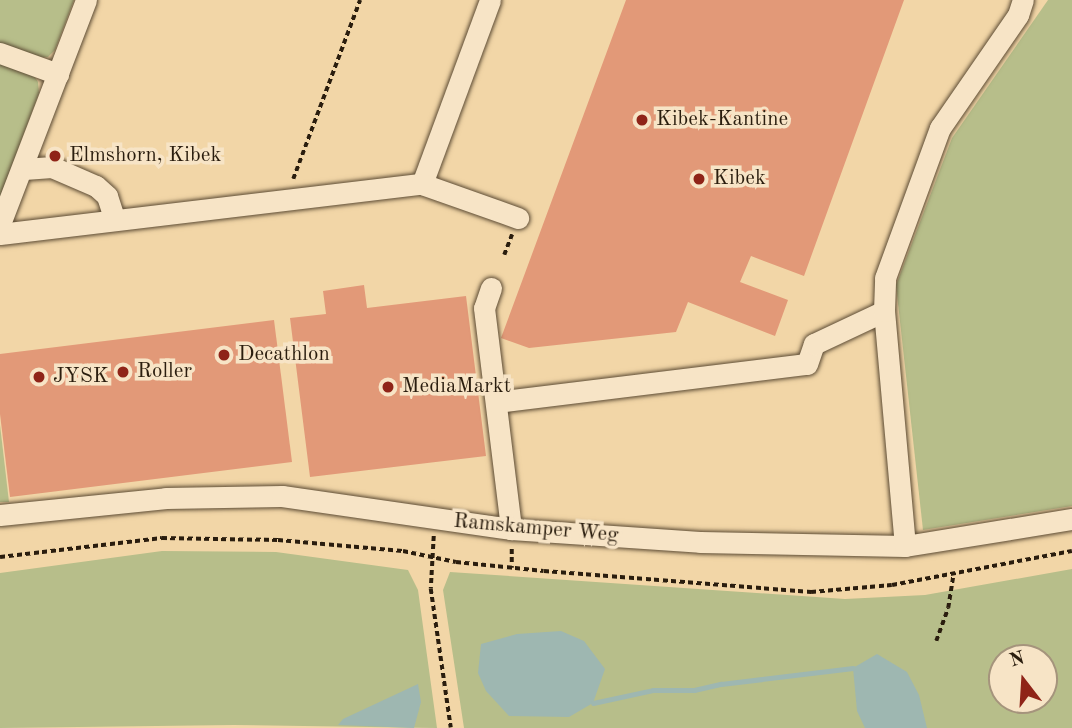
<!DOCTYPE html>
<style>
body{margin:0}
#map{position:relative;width:1072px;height:728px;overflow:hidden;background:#f2d6a7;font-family:"Old Standard TT",serif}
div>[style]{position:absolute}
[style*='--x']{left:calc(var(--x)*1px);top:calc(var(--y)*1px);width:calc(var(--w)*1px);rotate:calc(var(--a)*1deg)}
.green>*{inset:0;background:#b7be8a}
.water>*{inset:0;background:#9eb7b1}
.stream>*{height:5px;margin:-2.5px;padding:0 2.5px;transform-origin:2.5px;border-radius:2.5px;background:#9eb7b1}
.building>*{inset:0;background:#e29978}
.path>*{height:3.5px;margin-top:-1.75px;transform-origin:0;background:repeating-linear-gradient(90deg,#2a1d0e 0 5px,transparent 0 8.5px)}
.roads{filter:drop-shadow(0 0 2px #5c4b34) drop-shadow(0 0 2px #5c4b34)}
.minor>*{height:21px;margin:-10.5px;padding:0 10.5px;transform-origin:10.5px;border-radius:10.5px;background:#f7e4c6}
.dots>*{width:19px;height:19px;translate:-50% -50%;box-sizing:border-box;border:4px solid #f7e4c6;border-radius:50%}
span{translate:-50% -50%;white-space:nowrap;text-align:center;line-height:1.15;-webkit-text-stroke:7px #f7e4c6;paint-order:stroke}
.poi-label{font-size:21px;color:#2a1d0e}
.left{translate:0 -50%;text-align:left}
.street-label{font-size:21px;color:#2a1d0e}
.north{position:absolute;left:988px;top:644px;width:70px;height:70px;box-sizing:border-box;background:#f7e4c6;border:2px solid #a5947c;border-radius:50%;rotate:343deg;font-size:19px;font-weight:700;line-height:28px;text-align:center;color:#2a1d0e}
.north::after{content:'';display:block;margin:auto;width:24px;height:32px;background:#8f2418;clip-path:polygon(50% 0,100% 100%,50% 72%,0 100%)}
</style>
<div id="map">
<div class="green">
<i style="clip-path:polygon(0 0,74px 0,55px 50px,48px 57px,38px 58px,0 44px)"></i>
<i style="clip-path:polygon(1048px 0,1072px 0,1072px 506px,923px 530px,896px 285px,952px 138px)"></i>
<i style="clip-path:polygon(0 63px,33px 74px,38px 82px,39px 93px,0 197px)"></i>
<i style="clip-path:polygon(0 425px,9px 502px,0 502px)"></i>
<i style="clip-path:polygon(162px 551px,276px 552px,408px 570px,418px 590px,437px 728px,234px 725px,0 728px,0 573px)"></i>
<i style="clip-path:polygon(evenodd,1072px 569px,1072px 728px,464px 728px,443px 590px,450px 572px,845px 599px,925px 595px,1072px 569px,1002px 658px,1044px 658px,1044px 700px,1002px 700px,1002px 658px)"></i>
</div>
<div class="water">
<i style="clip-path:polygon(561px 631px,584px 641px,605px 669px,593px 703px,569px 717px,509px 716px,486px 691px,478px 673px,481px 644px,517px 634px)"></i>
<i style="clip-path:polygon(877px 654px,907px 672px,919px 695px,927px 728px,865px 728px,857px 711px,853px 668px)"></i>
<i style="clip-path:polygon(418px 684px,421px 702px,414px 728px,338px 725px,343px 719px)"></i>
</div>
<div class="stream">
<i style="--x:593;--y:703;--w:61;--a:-12.2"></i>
<i style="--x:653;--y:690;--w:41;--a:0"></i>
<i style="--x:694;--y:690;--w:28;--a:-13"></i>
<i style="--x:721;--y:684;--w:133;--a:-6.9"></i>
</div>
<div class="building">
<i style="clip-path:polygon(626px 0,904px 0,804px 276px,751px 256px,740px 282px,788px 300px,775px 336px,688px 302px,676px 332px,529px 348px,501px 338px)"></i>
<i style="clip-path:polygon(364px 285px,367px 308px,466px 296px,486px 456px,310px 477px,290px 318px,326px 314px,323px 291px)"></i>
<i style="clip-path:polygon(274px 320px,292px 462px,10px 497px,0 414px,0 354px)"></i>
</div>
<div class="path">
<i style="--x:293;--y:179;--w:191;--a:-69.5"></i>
<i style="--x:504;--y:255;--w:22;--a:-69"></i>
<i style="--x:434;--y:536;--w:53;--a:93.2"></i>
<i style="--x:431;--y:589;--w:140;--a:81.8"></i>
<i style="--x:512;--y:549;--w:19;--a:90"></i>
<i style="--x:0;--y:557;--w:163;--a:-6.7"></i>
<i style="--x:162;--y:538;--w:116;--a:1"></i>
<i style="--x:278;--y:540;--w:125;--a:5"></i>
<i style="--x:403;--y:551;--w:54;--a:11.7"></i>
<i style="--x:456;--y:562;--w:88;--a:5.8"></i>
<i style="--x:544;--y:571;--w:268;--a:4.5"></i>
<i style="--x:811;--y:592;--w:81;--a:-4.9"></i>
<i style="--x:892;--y:585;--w:183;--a:-10.7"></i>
<i style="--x:936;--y:641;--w:35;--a:-70"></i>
<i style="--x:948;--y:608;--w:36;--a:-81"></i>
</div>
<div class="roads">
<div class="minor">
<i style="--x:0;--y:53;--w:62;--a:19.9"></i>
<i style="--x:24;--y:169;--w:28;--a:-4"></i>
<i style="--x:52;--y:167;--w:48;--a:23.4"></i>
<i style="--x:96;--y:186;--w:15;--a:42"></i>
<i style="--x:107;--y:196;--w:25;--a:72"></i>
<i style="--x:422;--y:184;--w:196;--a:-69.7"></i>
<i style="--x:0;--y:224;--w:240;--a:-69"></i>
<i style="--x:0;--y:234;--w:425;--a:-6.8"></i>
<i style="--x:422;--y:184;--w:102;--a:19.5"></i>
<i style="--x:491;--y:288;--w:21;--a:109"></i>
<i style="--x:484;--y:308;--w:223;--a:83"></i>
<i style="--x:496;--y:402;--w:313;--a:-7"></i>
<i style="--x:807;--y:364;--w:21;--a:-71"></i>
<i style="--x:814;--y:344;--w:77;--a:-25.2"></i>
<i style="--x:0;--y:515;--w:167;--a:-5.8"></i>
<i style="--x:166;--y:498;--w:116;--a:-1"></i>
<i style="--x:282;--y:496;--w:231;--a:8.2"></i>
<i style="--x:511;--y:529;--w:189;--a:3.9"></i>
<i style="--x:700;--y:542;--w:205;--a:1.1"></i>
<i style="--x:905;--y:546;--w:169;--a:-9.2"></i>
<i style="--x:905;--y:546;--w:236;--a:-95.1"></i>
<i style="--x:884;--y:311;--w:33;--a:-88"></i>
<i style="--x:885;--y:278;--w:160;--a:-69.9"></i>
<i style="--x:940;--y:128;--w:137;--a:-55.4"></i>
<i style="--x:1018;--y:15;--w:16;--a:-72"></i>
</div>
</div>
<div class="dots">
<i style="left:642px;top:120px;background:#8f2418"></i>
<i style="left:55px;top:156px;background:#8f2418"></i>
<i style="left:699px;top:179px;background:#8f2418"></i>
<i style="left:224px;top:355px;background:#8f2418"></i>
<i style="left:123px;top:372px;background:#8f2418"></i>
<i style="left:39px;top:377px;background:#8f2418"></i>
<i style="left:388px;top:387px;background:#8f2418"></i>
</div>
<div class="poi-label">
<span class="left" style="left:656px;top:120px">Kibek-Kantine</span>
<span class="left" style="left:69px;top:156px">Elmshorn, Kibek</span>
<span class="left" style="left:713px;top:179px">Kibek</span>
<span class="left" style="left:238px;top:355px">Decathlon</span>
<span class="left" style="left:137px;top:372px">Roller</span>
<span class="left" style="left:53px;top:377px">JYSK</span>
<span class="left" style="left:402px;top:387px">MediaMarkt</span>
</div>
<div class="street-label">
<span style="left:536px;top:529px;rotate:5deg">Ramskamper Weg</span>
</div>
<div class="north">N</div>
</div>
